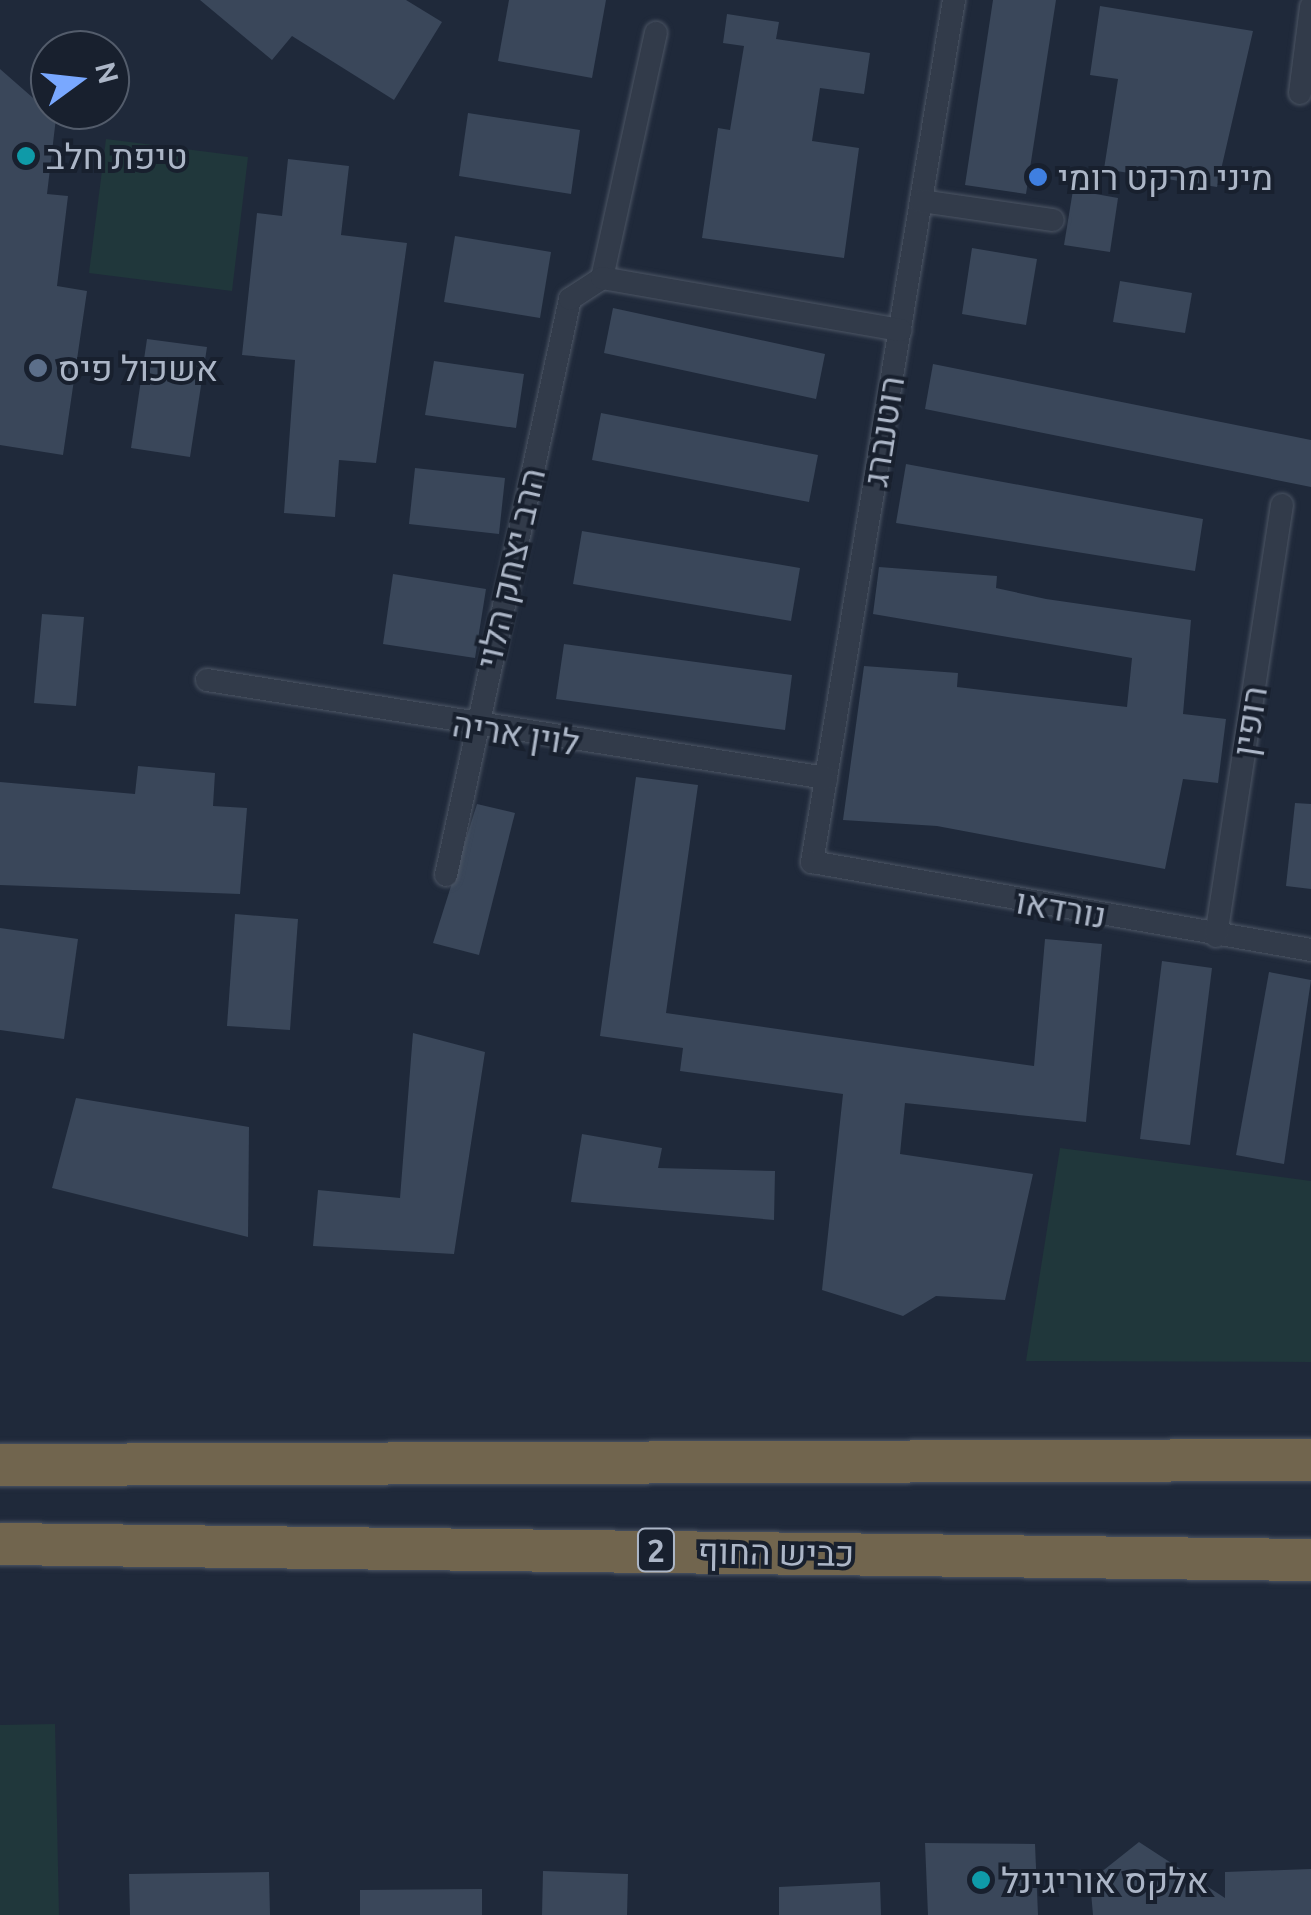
<!DOCTYPE html>
<meta charset="utf-8">
<style>
body{margin:0}
#map{position:relative;width:1311px;height:1915px;overflow:hidden;background:#1f293a;font-family:Ubuntu,Heebo,sans-serif}
div>[style]{position:absolute}
[style*='--x']{left:calc(var(--x)*1px);top:calc(var(--y)*1px);width:calc(var(--w)*1px);rotate:calc(var(--a)*1deg)}
.green>*{inset:0;background:#20373b}
.building>*{inset:0;background:#3a475a}
.roads{filter:drop-shadow(0 0 2px #4d5665) drop-shadow(0 0 2px #4d5665)}
.street>*{height:22px;margin:-11px;padding:0 11px;transform-origin:11px;border-radius:11px;background:#323b4a}
.highway>*{height:42px;margin:-21px;padding:0 21px;transform-origin:21px;border-radius:21px;background:#71654e}
.dots>*{width:28px;height:28px;translate:-50% -50%;box-sizing:border-box;border:5px solid #18202e;border-radius:50%}
span{translate:-50% -50%;white-space:nowrap;text-align:center;line-height:1.15;-webkit-text-stroke:8px #18202e;paint-order:stroke}
.shield-label span{padding:2px 8px;background:#18202e;border:2px solid;border-radius:8px;-webkit-text-stroke-width:0}
.shield-label{font-size:32px;color:#acb6c7;font-weight:700}
.poi-label{font-size:35px;color:#acb6c7}
.left{translate:0 -50%;text-align:left}
.street-label{font-size:35px;color:#acb6c7}
.north{position:absolute;left:30px;top:30px;width:100px;height:100px;box-sizing:border-box;background:#18202e;border:2px solid #535c6b;border-radius:50%;rotate:75deg;font-size:28px;font-weight:700;line-height:40px;text-align:center;color:#acb6c7}
.north::after{content:'';display:block;margin:auto;width:35px;height:45px;background:#79a8ff;clip-path:polygon(50% 0,100% 100%,50% 72%,0 100%)}
</style>
<div id="map">
<div class="green">
<i style="clip-path:polygon(106px 139px,248px 157px,232px 291px,89px 273px)"></i>
<i style="clip-path:polygon(1060px 1148px,1311px 1181px,1311px 1362px,1026px 1361px)"></i>
<i style="clip-path:polygon(55px 1724px,59px 1915px,0 1915px,0 1725px)"></i>
</div>
<div class="building">
<i style="clip-path:polygon(200px 0,406px 0,442px 22px,394px 100px,292px 36px,272px 60px)"></i>
<i style="clip-path:polygon(509px 0,606px 0,592px 78px,498px 61px)"></i>
<i style="clip-path:polygon(993px 0,1056px 0,1026px 194px,965px 185px)"></i>
<i style="clip-path:polygon(1100px 6px,1253px 31px,1217px 187px,1104px 169px,1118px 79px,1090px 75px)"></i>
<i style="clip-path:polygon(727px 14px,779px 22px,776px 39px,870px 53px,864px 94px,820px 88px,812px 141px,859px 148px,844px 258px,702px 238px,718px 128px,730px 130px,744px 46px,723px 43px)"></i>
<i style="clip-path:polygon(0 69px,56px 118px,47px 194px,68px 196px,57px 286px,87px 291px,63px 455px,0 445px)"></i>
<i style="clip-path:polygon(468px 113px,580px 130px,571px 194px,459px 176px)"></i>
<i style="clip-path:polygon(288px 159px,349px 166px,341px 235px,407px 243px,376px 463px,339px 460px,335px 517px,284px 513px,295px 360px,242px 355px,257px 213px,282px 216px)"></i>
<i style="clip-path:polygon(1073px 190px,1118px 198px,1110px 252px,1064px 245px)"></i>
<i style="clip-path:polygon(455px 236px,551px 252px,540px 318px,444px 302px)"></i>
<i style="clip-path:polygon(972px 248px,1037px 259px,1026px 325px,962px 314px)"></i>
<i style="clip-path:polygon(1120px 281px,1192px 293px,1185px 333px,1113px 322px)"></i>
<i style="clip-path:polygon(613px 308px,825px 354px,816px 399px,604px 353px)"></i>
<i style="clip-path:polygon(147px 339px,207px 347px,190px 457px,131px 448px)"></i>
<i style="clip-path:polygon(434px 361px,524px 374px,516px 428px,425px 415px)"></i>
<i style="clip-path:polygon(933px 364px,1311px 440px,1311px 487px,925px 409px)"></i>
<i style="clip-path:polygon(601px 413px,818px 455px,809px 502px,592px 460px)"></i>
<i style="clip-path:polygon(906px 464px,1203px 519px,1195px 571px,896px 523px)"></i>
<i style="clip-path:polygon(415px 468px,505px 478px,499px 534px,409px 524px)"></i>
<i style="clip-path:polygon(582px 531px,800px 568px,791px 621px,573px 584px)"></i>
<i style="clip-path:polygon(879px 567px,997px 576px,996px 588px,1046px 599px,1191px 620px,1183px 714px,1226px 719px,1218px 783px,1183px 779px,1165px 869px,937px 826px,843px 820px,864px 666px,958px 673px,957px 687px,1127px 707px,1132px 658px,873px 614px)"></i>
<i style="clip-path:polygon(393px 574px,486px 589px,475px 658px,383px 644px)"></i>
<i style="clip-path:polygon(42px 614px,84px 617px,76px 706px,34px 703px)"></i>
<i style="clip-path:polygon(564px 644px,792px 675px,785px 730px,556px 699px)"></i>
<i style="clip-path:polygon(138px 766px,215px 773px,213px 806px,247px 808px,240px 894px,0 885px,0 782px,135px 794px)"></i>
<i style="clip-path:polygon(636px 777px,698px 785px,666px 1013px,1034px 1066px,1045px 939px,1102px 944px,1086px 1122px,905px 1103px,900px 1154px,1033px 1174px,1005px 1300px,936px 1296px,903px 1316px,822px 1290px,843px 1094px,680px 1071px,683px 1048px,600px 1036px)"></i>
<i style="clip-path:polygon(1295px 803px,1311px 804px,1311px 889px,1286px 886px)"></i>
<i style="clip-path:polygon(477px 804px,515px 813px,479px 955px,433px 943px)"></i>
<i style="clip-path:polygon(235px 914px,298px 919px,290px 1030px,227px 1026px)"></i>
<i style="clip-path:polygon(0 928px,78px 939px,64px 1039px,0 1030px)"></i>
<i style="clip-path:polygon(1162px 961px,1212px 968px,1190px 1145px,1140px 1139px)"></i>
<i style="clip-path:polygon(1269px 972px,1311px 980px,1284px 1164px,1236px 1155px)"></i>
<i style="clip-path:polygon(413px 1033px,485px 1052px,454px 1254px,313px 1246px,318px 1190px,400px 1198px)"></i>
<i style="clip-path:polygon(76px 1098px,249px 1127px,248px 1237px,52px 1188px)"></i>
<i style="clip-path:polygon(582px 1134px,662px 1148px,658px 1168px,775px 1171px,774px 1220px,571px 1202px)"></i>
<i style="clip-path:polygon(1139px 1842px,1225px 1898px,1225px 1872px,1311px 1869px,1311px 1915px,1093px 1915px,1090px 1881px)"></i>
<i style="clip-path:polygon(925px 1843px,1035px 1844px,1038px 1915px,928px 1915px)"></i>
<i style="clip-path:polygon(543px 1871px,628px 1874px,627px 1915px,542px 1915px)"></i>
<i style="clip-path:polygon(269px 1872px,270px 1915px,130px 1915px,129px 1874px)"></i>
<i style="clip-path:polygon(880px 1882px,881px 1915px,779px 1915px,779px 1887px)"></i>
<i style="clip-path:polygon(482px 1889px,482px 1915px,360px 1915px,360px 1890px)"></i>
</div>
<div class="roads">
<div class="street">
<i style="--x:954;--y:0;--w:874;--a:99.35"></i>
<i style="--x:812;--y:862;--w:507;--a:10"></i>
<i style="--x:1300;--y:93;--w:87;--a:-82.7"></i>
<i style="--x:921;--y:201;--w:133;--a:8.2"></i>
<i style="--x:602;--y:278;--w:251;--a:-77.6"></i>
<i style="--x:207;--y:680;--w:627;--a:9"></i>
<i style="--x:446;--y:875;--w:589;--a:-77.85"></i>
<i style="--x:570;--y:299;--w:38;--a:-33"></i>
<i style="--x:602;--y:278;--w:303;--a:9.9"></i>
<i style="--x:1216;--y:936;--w:436;--a:-81.3"></i>
</div>
<div class="highway">
<i style="--x:0;--y:1465;--w:1311;--a:-0.22"></i>
<i style="--x:0;--y:1544;--w:1311;--a:0.7"></i>
</div>
</div>
<div class="dots">
<i style="left:26px;top:156px;background:#0f9aa8"></i>
<i style="left:1038px;top:177px;background:#3f7fe0"></i>
<i style="left:38px;top:368px;background:#5c6f8a"></i>
<i style="left:981px;top:1880px;background:#0f9aa8"></i>
</div>
<div class="shield-label">
<span style="left:656px;top:1550px">2</span>
</div>
<div class="poi-label">
<span class="left" style="left:46px;top:156px">טיפת חלב</span>
<span class="left" style="left:1058px;top:177px">מיני מרקט רומי</span>
<span class="left" style="left:58px;top:368px">אשכול פיס</span>
<span class="left" style="left:1001px;top:1880px">אלקס אוריגינל</span>
</div>
<div class="street-label">
<span style="left:883px;top:431px;rotate:-81deg">רוטנברג</span>
<span style="left:510px;top:568px;rotate:-77deg">הרב יצחק הלוי</span>
<span style="left:1249px;top:721px;rotate:-81deg">רופין</span>
<span style="left:516px;top:733px;rotate:9deg">לוין אריה</span>
<span style="left:1061px;top:908px;rotate:10deg">נורדאו</span>
<span style="left:776px;top:1552px;rotate:1deg">כביש החוף</span>
</div>
<div class="north">N</div>
</div>
